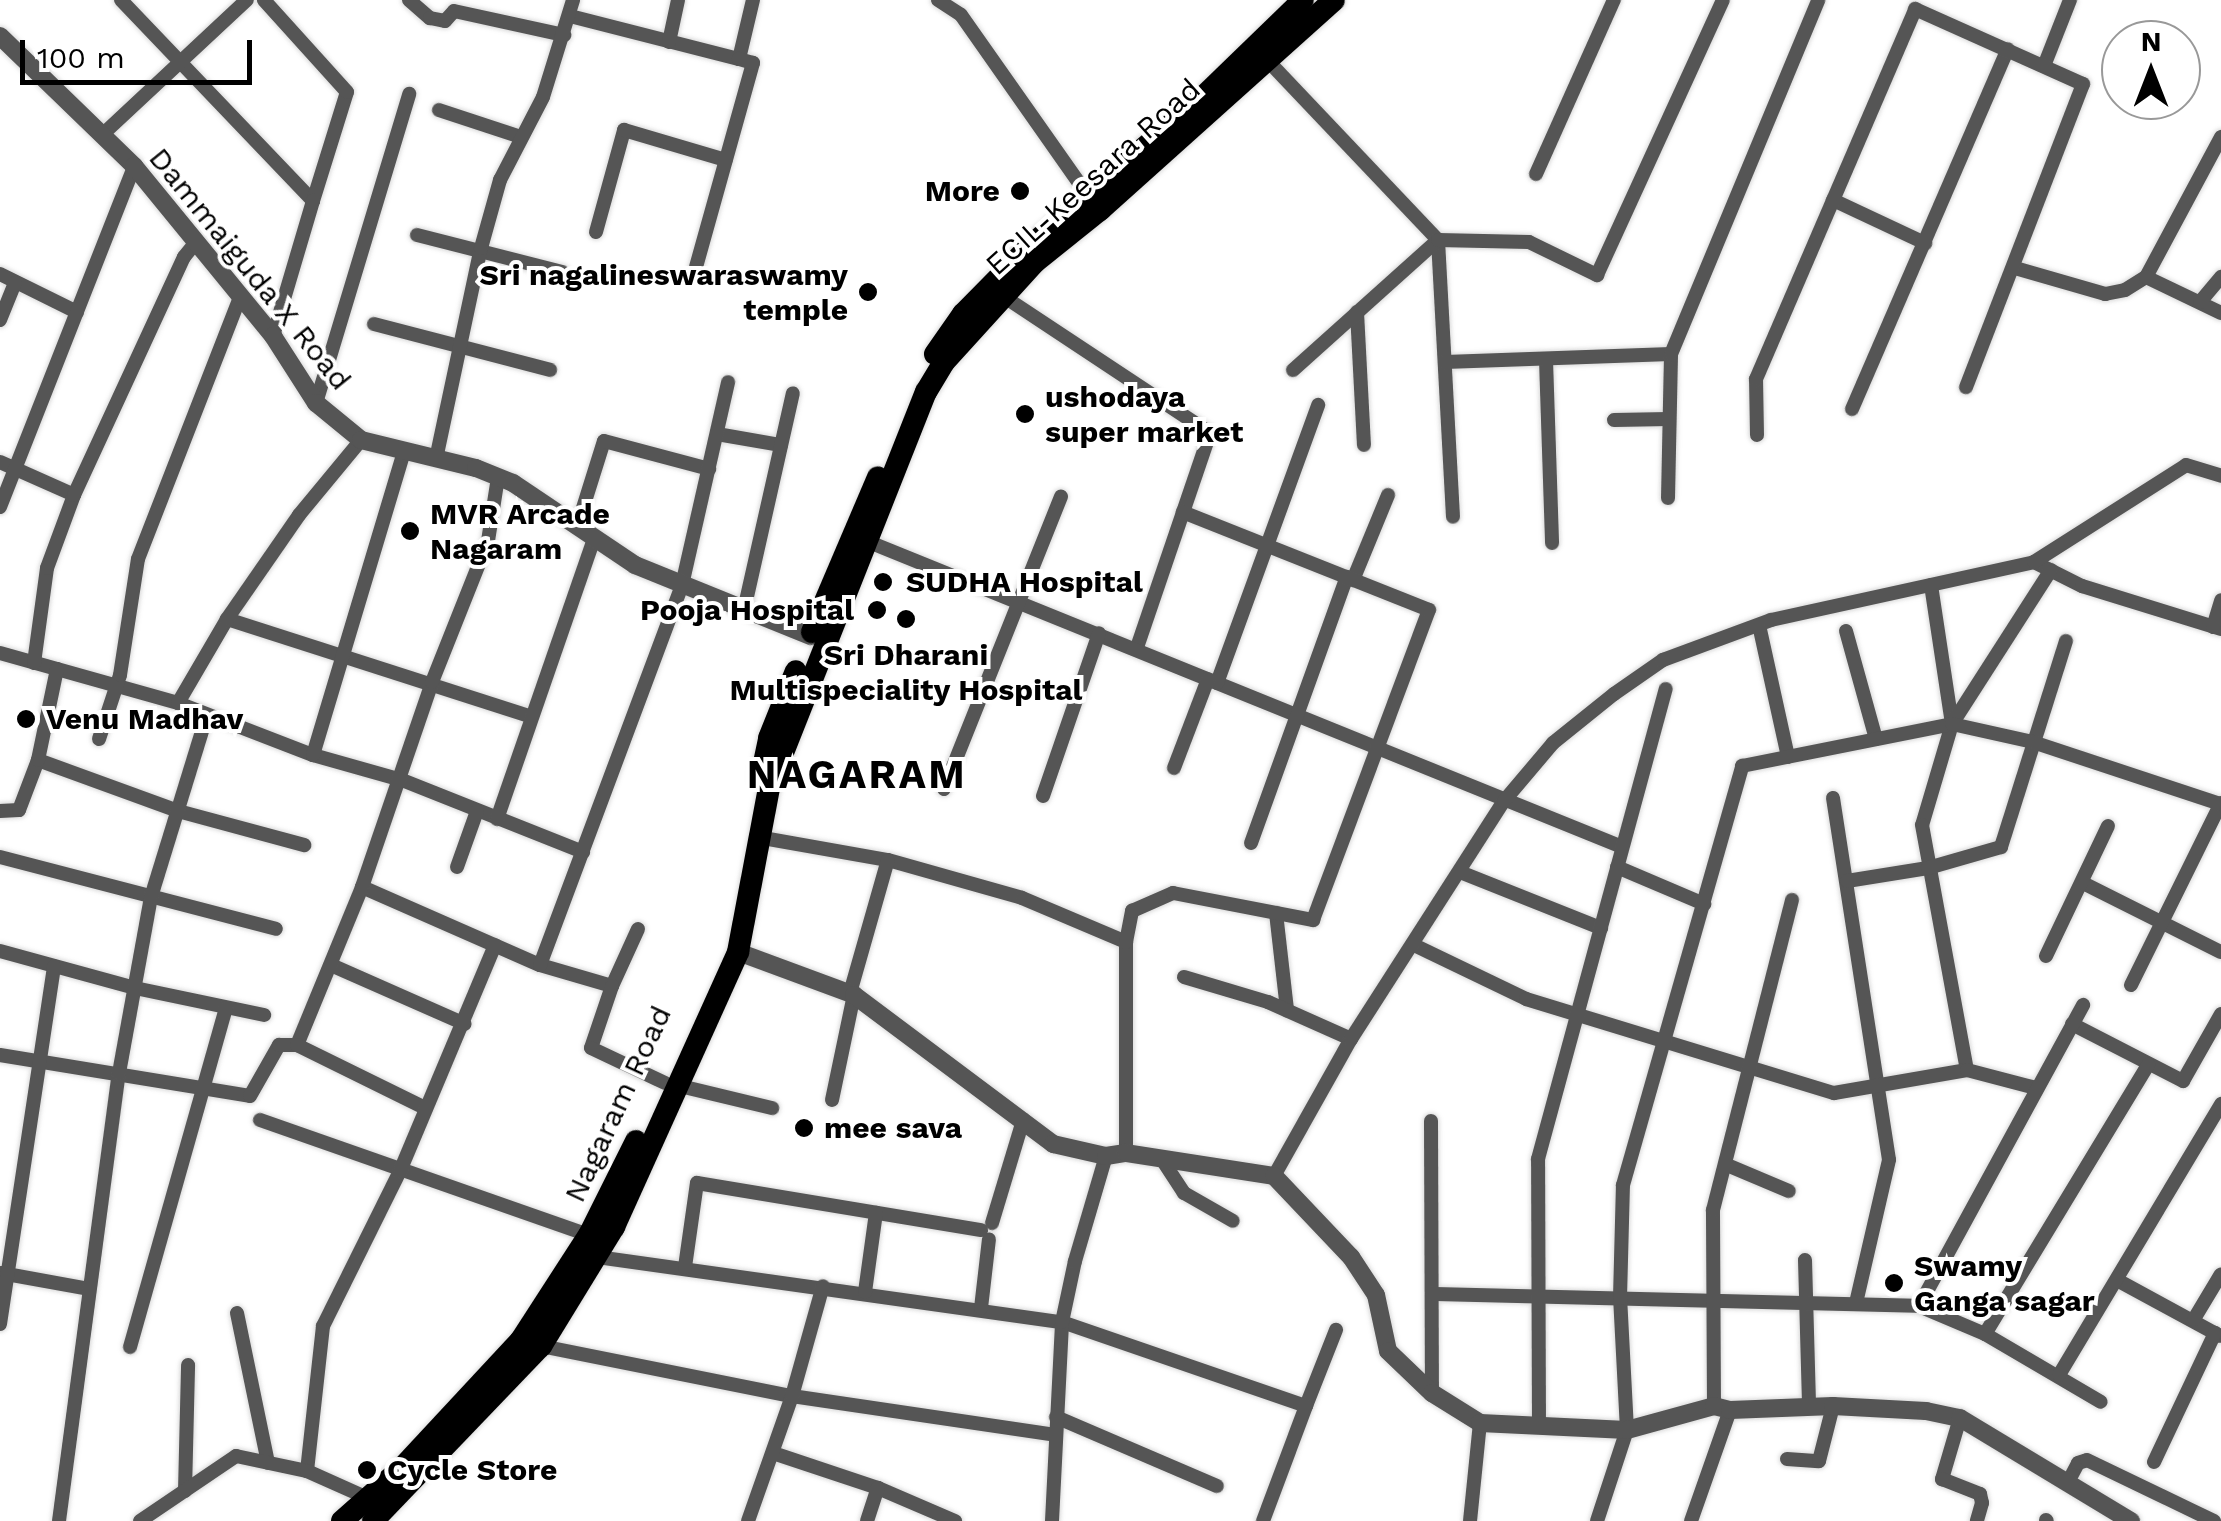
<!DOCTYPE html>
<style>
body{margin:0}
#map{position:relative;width:2221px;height:1521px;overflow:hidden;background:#fff;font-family:"Work Sans",sans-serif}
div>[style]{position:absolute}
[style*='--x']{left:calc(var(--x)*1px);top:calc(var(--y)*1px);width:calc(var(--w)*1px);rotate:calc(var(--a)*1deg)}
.roads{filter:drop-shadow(0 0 2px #dbdbdb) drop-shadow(0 0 2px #dbdbdb)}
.minor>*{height:14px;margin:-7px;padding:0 7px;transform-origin:7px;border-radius:7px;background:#555}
.tertiary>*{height:18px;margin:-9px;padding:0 9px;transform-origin:9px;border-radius:9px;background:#555}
.primary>*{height:22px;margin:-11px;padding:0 11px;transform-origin:11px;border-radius:11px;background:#000}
.dots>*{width:28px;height:28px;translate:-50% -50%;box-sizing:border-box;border:5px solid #fff;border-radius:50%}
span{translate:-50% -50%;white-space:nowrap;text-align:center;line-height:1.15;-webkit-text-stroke:8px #fff;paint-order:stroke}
.street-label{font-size:30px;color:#000}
.poi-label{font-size:30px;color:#000;font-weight:700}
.right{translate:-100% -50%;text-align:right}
.left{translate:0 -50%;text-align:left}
.district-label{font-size:40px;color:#000;font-weight:700;letter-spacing:2.5px}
.north{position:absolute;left:2101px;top:20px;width:100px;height:100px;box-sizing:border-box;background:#fff;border:2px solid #999;border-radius:50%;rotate:0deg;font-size:28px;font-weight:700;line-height:40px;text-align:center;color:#000}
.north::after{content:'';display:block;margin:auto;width:35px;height:45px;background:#000;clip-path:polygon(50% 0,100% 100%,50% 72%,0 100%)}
.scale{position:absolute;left:20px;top:40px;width:232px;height:45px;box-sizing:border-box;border:5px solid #000;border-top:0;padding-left:12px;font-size:30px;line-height:35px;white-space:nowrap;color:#000;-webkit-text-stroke:8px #fff;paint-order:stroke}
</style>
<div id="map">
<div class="roads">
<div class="minor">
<i style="--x:121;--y:0;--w:278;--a:46.3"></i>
<i style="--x:313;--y:201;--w:114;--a:-72.7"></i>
<i style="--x:347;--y:92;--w:124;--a:-132.1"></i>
<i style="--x:409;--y:0;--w:28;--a:41"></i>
<i style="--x:430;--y:18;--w:15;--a:11"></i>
<i style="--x:445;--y:21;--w:13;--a:-48"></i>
<i style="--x:454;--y:11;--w:113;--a:12.3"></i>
<i style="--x:938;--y:0;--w:27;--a:33"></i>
<i style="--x:961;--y:15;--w:218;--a:54.9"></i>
<i style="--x:570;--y:16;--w:174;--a:14.3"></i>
<i style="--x:739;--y:59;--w:61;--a:-76.7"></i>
<i style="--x:669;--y:42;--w:43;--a:-77.9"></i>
<i style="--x:1269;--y:62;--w:245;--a:46.5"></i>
<i style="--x:1438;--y:240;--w:277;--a:86.9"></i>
<i style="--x:2044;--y:66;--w:71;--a:-68.5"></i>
<i style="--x:439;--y:110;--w:86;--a:18.2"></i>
<i style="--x:102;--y:135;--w:198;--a:-43"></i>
<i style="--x:1536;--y:174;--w:191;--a:-65.9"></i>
<i style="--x:1833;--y:200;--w:102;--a:25.1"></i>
<i style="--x:596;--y:232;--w:106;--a:-74.6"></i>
<i style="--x:624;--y:130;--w:106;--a:16.4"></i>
<i style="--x:417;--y:235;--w:150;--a:14.3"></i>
<i style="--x:696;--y:267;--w:212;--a:-74.4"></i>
<i style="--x:753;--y:63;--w:15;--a:-164"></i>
<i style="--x:2015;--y:268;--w:94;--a:16.1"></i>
<i style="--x:2105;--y:294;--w:20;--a:-11"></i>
<i style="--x:2125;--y:290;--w:25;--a:-32"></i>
<i style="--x:2146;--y:277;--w:159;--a:-61.8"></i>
<i style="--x:0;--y:274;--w:86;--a:26.3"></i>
<i style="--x:2146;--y:277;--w:83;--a:25.6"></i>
<i style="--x:1003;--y:296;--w:248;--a:33.5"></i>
<i style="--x:1210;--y:433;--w:227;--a:108.8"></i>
<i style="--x:2200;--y:302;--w:33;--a:-50"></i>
<i style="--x:1357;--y:312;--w:133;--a:87"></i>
<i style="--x:0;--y:320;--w:40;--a:-68"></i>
<i style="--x:374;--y:324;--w:182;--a:14.6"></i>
<i style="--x:273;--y:336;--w:141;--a:-73.5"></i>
<i style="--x:1546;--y:360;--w:183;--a:88.1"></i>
<i style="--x:1445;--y:362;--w:226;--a:-2"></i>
<i style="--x:1293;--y:370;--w:195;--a:-41.9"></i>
<i style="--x:1438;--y:240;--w:91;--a:1.3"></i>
<i style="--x:1529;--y:242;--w:76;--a:25.9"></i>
<i style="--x:1597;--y:275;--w:302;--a:-65.4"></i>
<i style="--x:316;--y:403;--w:323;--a:-73.2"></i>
<i style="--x:1852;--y:409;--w:392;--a:-66.6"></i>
<i style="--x:1614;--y:420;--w:55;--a:-1"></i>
<i style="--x:717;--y:434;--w:65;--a:9.8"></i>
<i style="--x:1757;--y:435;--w:56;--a:-91"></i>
<i style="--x:1756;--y:379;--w:403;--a:-66.7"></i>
<i style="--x:1915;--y:9;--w:184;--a:24.1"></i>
<i style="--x:2083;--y:84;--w:325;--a:111.1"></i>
<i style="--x:436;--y:459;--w:216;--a:-78"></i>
<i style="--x:481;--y:248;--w:71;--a:-74.4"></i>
<i style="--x:500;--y:180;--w:93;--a:-62.6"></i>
<i style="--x:543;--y:97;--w:102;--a:-72.8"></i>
<i style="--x:0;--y:462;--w:81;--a:24"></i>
<i style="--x:1668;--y:498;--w:144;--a:-88.8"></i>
<i style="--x:1671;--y:354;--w:383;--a:-67.4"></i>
<i style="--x:0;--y:507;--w:366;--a:-68.5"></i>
<i style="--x:577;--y:527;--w:90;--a:-72.6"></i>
<i style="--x:604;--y:441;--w:109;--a:14.9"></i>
<i style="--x:869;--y:542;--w:812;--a:22.05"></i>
<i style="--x:2034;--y:562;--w:54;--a:26.6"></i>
<i style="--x:2082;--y:586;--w:145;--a:17.2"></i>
<i style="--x:1353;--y:580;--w:92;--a:-67.6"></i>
<i style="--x:1931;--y:585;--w:141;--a:81.4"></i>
<i style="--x:1952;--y:724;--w:105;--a:106.5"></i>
<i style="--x:1922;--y:825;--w:249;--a:79.6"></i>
<i style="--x:744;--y:610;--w:222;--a:-77.3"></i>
<i style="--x:227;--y:619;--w:318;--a:17.8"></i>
<i style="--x:1759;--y:625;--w:135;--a:77.6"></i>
<i style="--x:2213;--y:627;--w:28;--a:-73"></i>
<i style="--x:1846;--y:631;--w:112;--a:74.5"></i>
<i style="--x:0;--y:653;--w:185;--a:15.7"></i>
<i style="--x:178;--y:703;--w:145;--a:21.1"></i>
<i style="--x:313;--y:755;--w:92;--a:15.7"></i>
<i style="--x:402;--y:780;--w:195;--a:21.7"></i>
<i style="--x:34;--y:663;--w:96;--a:-82.2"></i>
<i style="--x:47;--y:568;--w:78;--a:-69.7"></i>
<i style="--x:74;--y:495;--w:262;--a:-65.2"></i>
<i style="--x:184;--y:257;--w:21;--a:-51"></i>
<i style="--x:1217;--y:683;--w:296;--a:-70"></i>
<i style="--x:178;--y:703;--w:97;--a:-59.7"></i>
<i style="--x:227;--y:619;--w:126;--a:-55.3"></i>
<i style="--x:299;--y:515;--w:97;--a:-50.4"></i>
<i style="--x:1952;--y:724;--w:183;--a:-57.3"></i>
<i style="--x:99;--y:739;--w:67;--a:-71.8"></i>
<i style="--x:120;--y:675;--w:117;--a:-81.2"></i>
<i style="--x:138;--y:559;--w:283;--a:-68.7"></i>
<i style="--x:313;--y:755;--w:316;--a:-73.3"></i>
<i style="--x:38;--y:760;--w:149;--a:20"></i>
<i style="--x:178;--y:811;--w:131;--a:15.1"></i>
<i style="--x:1174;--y:768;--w:95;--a:-69.1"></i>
<i style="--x:944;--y:789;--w:315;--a:-68.2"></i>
<i style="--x:1043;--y:796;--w:172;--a:-71"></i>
<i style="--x:1833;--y:798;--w:366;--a:81.2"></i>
<i style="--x:1889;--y:1160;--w:147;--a:103"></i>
<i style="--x:0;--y:811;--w:19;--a:-3"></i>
<i style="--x:19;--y:810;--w:53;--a:-69.2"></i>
<i style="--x:38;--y:760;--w:93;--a:-78.2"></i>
<i style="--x:497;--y:819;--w:294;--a:-70.9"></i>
<i style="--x:763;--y:838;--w:127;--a:10"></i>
<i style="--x:888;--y:860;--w:139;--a:15.8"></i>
<i style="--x:1022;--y:898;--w:113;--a:22.9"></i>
<i style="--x:1126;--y:942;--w:211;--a:90"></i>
<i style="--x:1251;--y:843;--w:283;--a:-70.2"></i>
<i style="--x:0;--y:857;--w:285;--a:14.6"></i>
<i style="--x:457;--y:867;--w:59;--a:-70.3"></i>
<i style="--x:1617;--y:867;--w:95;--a:23"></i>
<i style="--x:1460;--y:872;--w:152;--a:21.7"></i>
<i style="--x:1847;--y:881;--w:82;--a:-9.1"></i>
<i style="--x:1928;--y:868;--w:76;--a:-16"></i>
<i style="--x:2001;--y:847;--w:216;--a:-72.5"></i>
<i style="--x:2083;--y:883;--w:154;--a:26.6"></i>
<i style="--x:362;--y:887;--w:194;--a:23.7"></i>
<i style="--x:540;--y:965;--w:75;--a:16.3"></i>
<i style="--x:1276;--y:913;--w:98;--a:83.5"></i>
<i style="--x:638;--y:929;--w:63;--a:114.5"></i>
<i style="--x:612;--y:986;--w:65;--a:108.7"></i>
<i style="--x:591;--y:1048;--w:82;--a:25.3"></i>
<i style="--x:1126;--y:942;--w:32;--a:-79"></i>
<i style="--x:1132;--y:911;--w:45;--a:-23.7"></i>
<i style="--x:1173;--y:893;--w:143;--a:10.9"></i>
<i style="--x:1313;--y:920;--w:331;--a:-69.5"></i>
<i style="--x:1429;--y:610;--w:265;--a:-158.3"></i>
<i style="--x:1414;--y:945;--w:124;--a:25.7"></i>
<i style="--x:1526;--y:999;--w:322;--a:17"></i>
<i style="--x:1834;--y:1093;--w:135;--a:-9.8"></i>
<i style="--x:1967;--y:1070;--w:71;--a:14.6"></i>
<i style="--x:0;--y:951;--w:140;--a:15.3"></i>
<i style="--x:135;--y:988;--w:132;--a:11.8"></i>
<i style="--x:2046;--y:956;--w:144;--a:-64.5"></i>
<i style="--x:331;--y:965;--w:146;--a:23.8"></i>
<i style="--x:540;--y:965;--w:406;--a:-69.5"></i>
<i style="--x:682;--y:585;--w:208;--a:-77.2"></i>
<i style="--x:1184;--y:977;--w:88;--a:16.6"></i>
<i style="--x:1268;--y:1002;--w:91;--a:24"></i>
<i style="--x:2131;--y:985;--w:203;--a:-63.7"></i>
<i style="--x:850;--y:993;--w:138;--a:-74.1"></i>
<i style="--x:2072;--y:1024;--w:125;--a:27.2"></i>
<i style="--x:2183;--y:1081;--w:77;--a:-60.4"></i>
<i style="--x:297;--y:1045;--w:171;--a:-67.6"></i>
<i style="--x:362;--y:887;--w:217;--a:-71.1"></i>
<i style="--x:432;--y:682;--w:152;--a:-68.3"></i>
<i style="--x:488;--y:541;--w:65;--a:-81.1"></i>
<i style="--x:0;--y:1055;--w:253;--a:9.3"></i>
<i style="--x:250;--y:1096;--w:59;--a:-60.4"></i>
<i style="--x:279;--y:1045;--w:18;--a:0"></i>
<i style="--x:297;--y:1045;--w:143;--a:26.2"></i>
<i style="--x:676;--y:1085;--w:99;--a:13.5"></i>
<i style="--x:832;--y:1100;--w:107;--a:-78.2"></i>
<i style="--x:260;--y:1120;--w:349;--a:19.3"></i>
<i style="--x:1431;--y:1121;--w:272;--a:89.8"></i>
<i style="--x:1161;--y:1158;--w:42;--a:56.7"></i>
<i style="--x:1184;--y:1193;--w:56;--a:29.7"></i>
<i style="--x:1727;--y:1165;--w:67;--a:22.8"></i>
<i style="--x:1274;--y:1176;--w:157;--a:-60.7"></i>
<i style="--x:1351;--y:1039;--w:283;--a:-57.3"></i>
<i style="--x:1504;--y:801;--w:76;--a:-49.8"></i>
<i style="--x:1553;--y:743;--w:78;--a:-38.8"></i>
<i style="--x:1614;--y:694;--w:60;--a:-34.8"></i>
<i style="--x:1663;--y:660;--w:115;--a:-20.3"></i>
<i style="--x:1771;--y:620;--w:269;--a:-12.4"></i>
<i style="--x:2034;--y:562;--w:180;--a:-32.5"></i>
<i style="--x:2186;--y:465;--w:37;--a:17"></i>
<i style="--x:992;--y:1223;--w:108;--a:-73.2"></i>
<i style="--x:597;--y:1257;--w:470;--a:8"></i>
<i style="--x:1062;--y:1322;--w:258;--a:19"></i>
<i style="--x:1306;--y:1406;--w:82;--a:-68.5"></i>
<i style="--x:1805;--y:1260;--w:147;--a:88.4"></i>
<i style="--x:685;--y:1267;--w:85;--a:-81.9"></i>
<i style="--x:697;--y:1183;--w:288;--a:9.4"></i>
<i style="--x:1;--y:1273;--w:89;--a:10.3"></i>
<i style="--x:2117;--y:1280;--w:117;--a:28.5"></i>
<i style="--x:865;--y:1292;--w:80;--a:-82.1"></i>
<i style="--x:1432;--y:1294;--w:487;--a:1.4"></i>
<i style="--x:1919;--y:1306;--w:72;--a:23"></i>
<i style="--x:1985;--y:1334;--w:134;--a:30.4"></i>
<i style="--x:1919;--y:1306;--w:343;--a:-61.4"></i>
<i style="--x:981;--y:1308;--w:69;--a:-83.4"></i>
<i style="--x:237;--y:1313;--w:153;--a:78.3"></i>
<i style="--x:2194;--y:1319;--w:52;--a:-59"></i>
<i style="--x:0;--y:1324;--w:362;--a:-81.4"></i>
<i style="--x:1985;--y:1334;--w:315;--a:-58.8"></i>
<i style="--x:541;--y:1346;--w:256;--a:11.3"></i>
<i style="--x:792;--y:1396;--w:266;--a:8.4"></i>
<i style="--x:130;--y:1347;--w:352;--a:-74.2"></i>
<i style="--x:2059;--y:1375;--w:316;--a:-59.1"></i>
<i style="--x:1714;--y:1406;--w:196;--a:-90.3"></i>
<i style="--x:1713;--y:1210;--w:320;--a:-75.7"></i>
<i style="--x:1056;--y:1417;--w:175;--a:23.2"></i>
<i style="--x:1960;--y:1418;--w:64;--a:106.4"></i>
<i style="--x:1942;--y:1479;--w:41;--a:21.5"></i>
<i style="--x:1980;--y:1494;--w:9;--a:77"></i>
<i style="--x:1982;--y:1503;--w:19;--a:106"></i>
<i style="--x:1539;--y:1426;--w:267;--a:-90.2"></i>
<i style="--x:1538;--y:1159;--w:487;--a:-74.8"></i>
<i style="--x:773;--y:1453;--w:111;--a:18.4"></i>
<i style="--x:878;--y:1488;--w:84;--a:23.2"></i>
<i style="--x:1787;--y:1459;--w:32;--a:4"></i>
<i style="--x:1819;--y:1461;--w:57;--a:-75.7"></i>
<i style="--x:2154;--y:1462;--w:143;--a:-64.7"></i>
<i style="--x:307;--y:1471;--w:146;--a:-83.7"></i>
<i style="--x:323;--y:1326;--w:173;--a:-63.6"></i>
<i style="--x:400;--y:1171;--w:245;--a:-67.2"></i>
<i style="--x:2068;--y:1482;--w:21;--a:-62"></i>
<i style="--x:2078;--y:1463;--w:9;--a:-18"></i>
<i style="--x:2087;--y:1460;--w:141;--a:25.7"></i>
<i style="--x:185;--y:1491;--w:126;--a:-88.6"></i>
<i style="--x:2046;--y:1520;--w:1;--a:45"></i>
<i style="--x:59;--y:1521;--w:452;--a:-82.4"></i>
<i style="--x:119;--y:1073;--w:179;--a:-79.7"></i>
<i style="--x:151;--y:897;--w:190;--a:-72.9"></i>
<i style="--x:140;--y:1521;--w:116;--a:-34.1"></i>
<i style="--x:236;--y:1456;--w:73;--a:11.9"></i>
<i style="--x:307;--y:1471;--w:69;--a:24"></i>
<i style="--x:748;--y:1521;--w:133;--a:-70.6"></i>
<i style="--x:792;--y:1396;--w:114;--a:-74.3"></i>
<i style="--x:867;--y:1521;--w:35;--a:-72"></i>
<i style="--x:1052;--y:1521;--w:199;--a:-87.1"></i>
<i style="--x:1062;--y:1322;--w:62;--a:-78"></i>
<i style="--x:1075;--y:1261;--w:109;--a:-73.6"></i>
<i style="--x:1263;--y:1521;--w:123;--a:-69.5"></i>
<i style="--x:1470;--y:1521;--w:99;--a:-84.2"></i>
<i style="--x:1597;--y:1521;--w:96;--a:-71.8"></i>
<i style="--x:1627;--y:1430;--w:132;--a:-93"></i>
<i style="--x:1620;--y:1298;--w:113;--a:-88.5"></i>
<i style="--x:1623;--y:1185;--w:436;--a:-74.1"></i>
<i style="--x:1742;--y:766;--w:214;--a:-11.3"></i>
<i style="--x:1952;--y:724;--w:83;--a:12.5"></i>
<i style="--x:2033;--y:742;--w:197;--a:18.3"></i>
<i style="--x:1691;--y:1521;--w:118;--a:-70.6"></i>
</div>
<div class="tertiary">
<i style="--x:0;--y:36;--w:187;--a:44.1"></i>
<i style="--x:134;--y:166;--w:220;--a:50.7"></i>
<i style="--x:273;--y:336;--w:80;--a:57.3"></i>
<i style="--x:316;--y:403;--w:58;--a:39.4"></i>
<i style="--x:361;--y:440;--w:118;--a:13.7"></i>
<i style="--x:476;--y:468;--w:40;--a:22"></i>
<i style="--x:513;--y:483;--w:147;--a:33.9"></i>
<i style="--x:635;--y:565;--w:190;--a:22"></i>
<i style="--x:738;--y:952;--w:124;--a:20.3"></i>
<i style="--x:854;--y:995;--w:249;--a:36.8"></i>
<i style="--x:1053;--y:1144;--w:54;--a:12.8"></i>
<i style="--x:1106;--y:1156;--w:20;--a:-9"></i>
<i style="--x:1126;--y:1153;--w:150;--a:8.8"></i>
<i style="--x:1274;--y:1176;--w:112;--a:46.5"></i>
<i style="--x:1351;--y:1257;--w:45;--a:56.7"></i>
<i style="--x:1376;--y:1295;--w:57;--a:77.9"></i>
<i style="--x:1388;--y:1351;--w:61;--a:43.7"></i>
<i style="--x:1432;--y:1393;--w:57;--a:32"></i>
<i style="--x:1480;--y:1423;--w:147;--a:2.7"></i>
<i style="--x:1627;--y:1430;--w:90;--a:-15.4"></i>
<i style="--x:1714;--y:1406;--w:16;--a:14"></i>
<i style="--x:1730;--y:1410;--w:103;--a:-2.2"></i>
<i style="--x:1833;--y:1406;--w:93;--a:3.1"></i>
<i style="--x:1926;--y:1411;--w:35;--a:12"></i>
<i style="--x:1960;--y:1418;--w:200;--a:31.1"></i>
</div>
<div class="primary">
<i style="--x:935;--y:354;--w:49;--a:-55"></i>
<i style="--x:963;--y:314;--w:93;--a:-45.4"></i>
<i style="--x:1028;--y:248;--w:234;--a:-40.8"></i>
<i style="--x:1205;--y:95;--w:136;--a:-44.1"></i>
<i style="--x:812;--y:632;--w:168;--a:-66.9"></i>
<i style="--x:761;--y:777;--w:40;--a:-78"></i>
<i style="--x:769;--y:738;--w:72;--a:-68.1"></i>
<i style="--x:342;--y:1521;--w:81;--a:-41.5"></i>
<i style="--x:403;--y:1467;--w:173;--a:-47.1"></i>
<i style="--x:521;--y:1340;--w:125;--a:-57.1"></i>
<i style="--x:589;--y:1235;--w:105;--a:-63.4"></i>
<i style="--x:373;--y:1521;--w:243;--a:-46.2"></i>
<i style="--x:541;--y:1346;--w:140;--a:-58.5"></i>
<i style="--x:614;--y:1227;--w:302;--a:-65.7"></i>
<i style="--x:738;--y:952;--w:167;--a:-79.3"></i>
<i style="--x:769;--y:788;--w:426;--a:-68.4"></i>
<i style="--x:926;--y:392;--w:35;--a:-59"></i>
<i style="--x:944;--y:362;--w:135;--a:-47.7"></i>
<i style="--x:1035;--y:262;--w:83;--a:-38.7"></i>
<i style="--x:1100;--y:210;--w:314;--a:-41.9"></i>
</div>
</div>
<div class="dots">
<i style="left:1020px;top:191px;background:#000"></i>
<i style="left:868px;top:292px;background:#000"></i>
<i style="left:1025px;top:414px;background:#000"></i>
<i style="left:410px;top:531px;background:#000"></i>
<i style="left:883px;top:582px;background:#000"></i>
<i style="left:877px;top:610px;background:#000"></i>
<i style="left:906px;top:619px;background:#000"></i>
<i style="left:26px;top:719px;background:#000"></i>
<i style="left:804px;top:1128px;background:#000"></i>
<i style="left:1894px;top:1283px;background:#000"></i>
<i style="left:367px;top:1470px;background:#000"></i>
</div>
<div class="street-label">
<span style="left:1093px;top:177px;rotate:-42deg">ECIL-Keesara Road</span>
<span style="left:250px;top:269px;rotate:51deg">Dammaiguda X Road</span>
<span style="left:618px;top:1104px;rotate:-65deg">Nagaram Road</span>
</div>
<div class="poi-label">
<span class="right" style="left:1000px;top:191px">More</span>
<span class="right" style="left:848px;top:292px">Sri nagalineswaraswamy<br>temple</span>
<span class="left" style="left:1045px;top:414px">ushodaya<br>super market</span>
<span class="left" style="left:430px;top:531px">MVR Arcade<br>Nagaram</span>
<span class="left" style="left:906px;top:582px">SUDHA Hospital</span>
<span class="right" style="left:854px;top:610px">Pooja Hospital</span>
<span style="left:906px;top:672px">Sri Dharani<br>Multispeciality Hospital</span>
<span class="left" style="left:46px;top:719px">Venu Madhav</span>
<span class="left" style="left:824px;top:1128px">mee sava</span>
<span class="left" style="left:1914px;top:1283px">Swamy<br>Ganga sagar</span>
<span class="left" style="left:387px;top:1470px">Cycle Store</span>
</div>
<div class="district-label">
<span style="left:857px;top:775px">NAGARAM</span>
</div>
<div class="north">N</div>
<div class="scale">100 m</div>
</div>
